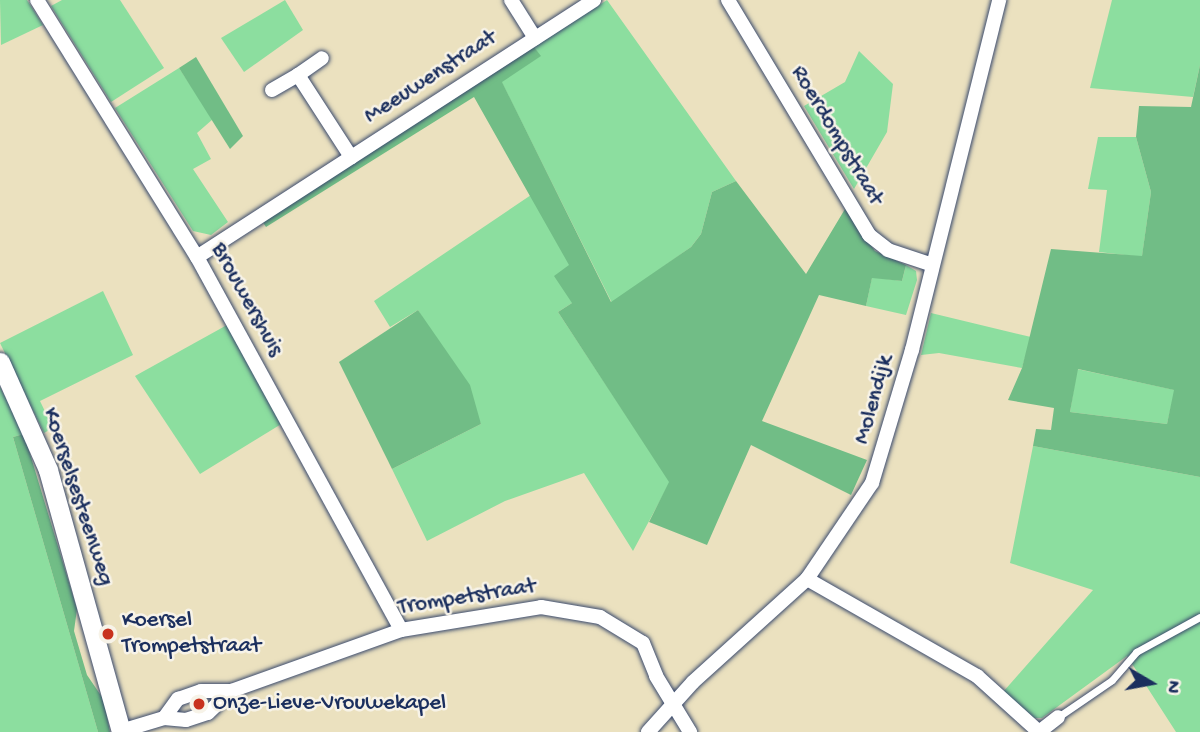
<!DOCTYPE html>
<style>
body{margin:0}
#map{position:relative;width:1200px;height:732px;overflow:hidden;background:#ebe1bf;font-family:"Gochi Hand",sans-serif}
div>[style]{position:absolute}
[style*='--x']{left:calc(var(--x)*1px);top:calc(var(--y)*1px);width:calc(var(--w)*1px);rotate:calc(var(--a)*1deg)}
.green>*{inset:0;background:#8cde9f}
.forest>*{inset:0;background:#71bd86}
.roads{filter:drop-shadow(0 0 2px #3a4a6d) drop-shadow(0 0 2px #3a4a6d)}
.lane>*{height:7px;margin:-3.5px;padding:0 3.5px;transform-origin:3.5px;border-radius:3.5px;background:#fff}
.street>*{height:14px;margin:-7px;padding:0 7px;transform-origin:7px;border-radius:7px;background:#fff}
.secondary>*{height:19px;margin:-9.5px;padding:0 9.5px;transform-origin:9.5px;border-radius:9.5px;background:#fff}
.dots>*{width:19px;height:19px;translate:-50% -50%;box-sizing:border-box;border:4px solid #f7f3e8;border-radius:50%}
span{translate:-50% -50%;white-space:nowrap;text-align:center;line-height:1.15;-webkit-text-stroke:5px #f7f3e8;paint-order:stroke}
.street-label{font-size:23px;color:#1b2f5e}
.poi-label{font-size:23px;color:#1b2f5e}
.left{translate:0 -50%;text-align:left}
.north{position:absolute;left:1116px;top:648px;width:70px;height:70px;-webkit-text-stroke:5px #f7f3e8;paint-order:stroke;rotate:100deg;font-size:19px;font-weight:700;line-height:28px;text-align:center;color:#1b2f5e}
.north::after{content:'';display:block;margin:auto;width:24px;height:32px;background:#1b2f5e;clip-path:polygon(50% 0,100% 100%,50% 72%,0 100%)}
</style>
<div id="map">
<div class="green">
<i style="clip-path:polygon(0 0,27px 0,43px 25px,1px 45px)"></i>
<i style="clip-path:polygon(62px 0,120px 0,164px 68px,111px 102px,51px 6px)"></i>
<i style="clip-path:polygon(285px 0,303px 30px,244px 72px,221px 38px)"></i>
<i style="clip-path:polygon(607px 0,736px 181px,712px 192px,701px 234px,691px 247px,612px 303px,501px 81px,540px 56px,534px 47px)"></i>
<i style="clip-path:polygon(1112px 0,1200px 0,1200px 65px,1193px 97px,1090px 88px)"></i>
<i style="clip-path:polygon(859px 51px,893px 84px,887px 132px,854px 189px,804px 106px,845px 82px)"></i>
<i style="clip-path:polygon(179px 68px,213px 119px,197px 133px,211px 159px,193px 169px,228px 222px,211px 235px,193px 231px,115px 108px)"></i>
<i style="clip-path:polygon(1098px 137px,1136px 137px,1151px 192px,1142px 257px,1099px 252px,1107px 190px,1088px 189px)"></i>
<i style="clip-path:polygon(531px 195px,570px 265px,572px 303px,558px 312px,670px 482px,633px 551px,584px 473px,505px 501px,427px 541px,392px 469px,481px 424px,418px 310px,390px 327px,374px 301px)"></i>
<i style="clip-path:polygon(906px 265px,916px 271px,917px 280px,906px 315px,866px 306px,872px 277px,902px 281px)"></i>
<i style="clip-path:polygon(103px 291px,133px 355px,40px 401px,53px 428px,44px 433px,0 343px)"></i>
<i style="clip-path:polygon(931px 313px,1031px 337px,1022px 368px,939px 353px,921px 355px)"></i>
<i style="clip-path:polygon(227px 325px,283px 423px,200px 474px,135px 376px)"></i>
<i style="clip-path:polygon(1077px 369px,1175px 390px,1167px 424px,1070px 412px)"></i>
<i style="clip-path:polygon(0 387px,24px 434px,13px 437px,98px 732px,0 732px)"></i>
<i style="clip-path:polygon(1033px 446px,1200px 477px,1200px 732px,1176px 732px,1127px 656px,1042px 718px,1034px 718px,1003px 692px,1093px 590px,1010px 563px)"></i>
</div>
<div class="forest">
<i style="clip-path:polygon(534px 47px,541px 56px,502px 82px,611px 302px,691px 247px,701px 234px,712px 192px,736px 181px,806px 274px,845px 209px,875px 251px,906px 265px,902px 281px,872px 278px,866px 306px,819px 295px,762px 421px,867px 460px,851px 495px,751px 445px,707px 545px,649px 522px,669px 482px,558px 312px,572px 303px,554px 276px,569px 265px,474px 97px,266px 227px,262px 221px)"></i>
<i style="clip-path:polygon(196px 57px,243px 136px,230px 149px,179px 68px)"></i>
<i style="clip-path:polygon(evenodd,1200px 65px,1200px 477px,1033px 446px,1036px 429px,1051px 430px,1054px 408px,1008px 400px,1022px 368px,1051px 249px,1142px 256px,1151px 192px,1136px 137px,1139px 106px,1191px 107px,1200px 65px,1078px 369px,1174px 390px,1167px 424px,1070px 412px,1078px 369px)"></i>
<i style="clip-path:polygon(418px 310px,470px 385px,481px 424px,392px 469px,339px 362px)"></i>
<i style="clip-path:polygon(24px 434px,77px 609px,74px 631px,87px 675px,104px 700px,110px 732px,98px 732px,13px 437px)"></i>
</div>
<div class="roads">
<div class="lane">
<i style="--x:1058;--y:717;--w:65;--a:-34.4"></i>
<i style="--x:1112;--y:680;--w:37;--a:-49"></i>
<i style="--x:1136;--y:652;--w:73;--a:-28.7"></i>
</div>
<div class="street">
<i style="--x:37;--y:0;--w:303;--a:58.1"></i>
<i style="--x:197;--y:257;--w:425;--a:61.3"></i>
<i style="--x:511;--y:0;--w:45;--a:57.7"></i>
<i style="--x:728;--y:0;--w:274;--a:59"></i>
<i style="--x:869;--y:235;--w:24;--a:38"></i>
<i style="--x:888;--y:250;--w:47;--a:18.4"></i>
<i style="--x:298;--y:75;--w:29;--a:-35"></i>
<i style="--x:272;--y:90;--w:30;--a:-30"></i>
<i style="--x:298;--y:75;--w:98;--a:57.1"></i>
<i style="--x:197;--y:257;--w:473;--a:-32.9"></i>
<i style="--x:807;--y:579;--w:196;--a:29.7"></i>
<i style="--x:977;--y:676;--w:84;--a:42.1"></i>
<i style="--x:164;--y:718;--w:24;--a:-54"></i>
<i style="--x:178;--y:699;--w:24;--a:-19"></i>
<i style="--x:201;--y:691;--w:30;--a:0"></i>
<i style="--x:231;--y:691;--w:181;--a:-19.7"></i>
<i style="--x:401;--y:630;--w:142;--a:-9.3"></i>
<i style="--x:541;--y:607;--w:60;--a:9.6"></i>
<i style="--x:600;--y:617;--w:50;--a:31.2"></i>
<i style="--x:643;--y:643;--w:35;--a:68"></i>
<i style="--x:656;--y:676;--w:66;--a:58.7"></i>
<i style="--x:121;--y:731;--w:45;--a:-16.8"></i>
<i style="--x:164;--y:718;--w:22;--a:5"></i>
<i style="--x:186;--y:720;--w:23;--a:-18"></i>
<i style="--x:208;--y:713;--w:32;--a:-44"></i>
<i style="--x:648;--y:732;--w:67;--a:-48"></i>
<i style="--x:693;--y:682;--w:154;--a:-42.1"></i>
<i style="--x:807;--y:579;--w:116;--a:-55.9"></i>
<i style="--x:872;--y:483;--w:139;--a:-73.3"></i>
<i style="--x:912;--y:350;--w:361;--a:-76"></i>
<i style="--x:1039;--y:732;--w:24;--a:-38"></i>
</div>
<div class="secondary">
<i style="--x:0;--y:362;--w:118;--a:66"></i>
<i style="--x:48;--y:470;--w:272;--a:74.4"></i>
</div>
</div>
<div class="dots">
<i style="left:108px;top:634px;background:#c8321e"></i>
<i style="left:199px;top:704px;background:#c8321e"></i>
</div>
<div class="street-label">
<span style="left:431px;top:78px;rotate:-33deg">Meeuwenstraat</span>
<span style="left:836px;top:136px;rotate:59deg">Roerdompstraat</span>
<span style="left:246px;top:300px;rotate:61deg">Brouwershuis</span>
<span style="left:875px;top:400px;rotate:-74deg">Molendijk</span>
<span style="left:77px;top:497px;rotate:72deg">Koerselsesteenweg</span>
<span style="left:467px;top:598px;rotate:-9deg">Trompetstraat</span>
</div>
<div class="poi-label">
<span class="left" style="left:122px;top:634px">Koersel<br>Trompetstraat</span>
<span class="left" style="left:213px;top:704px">Onze-Lieve-Vrouwekapel</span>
</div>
<div class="north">N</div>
</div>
